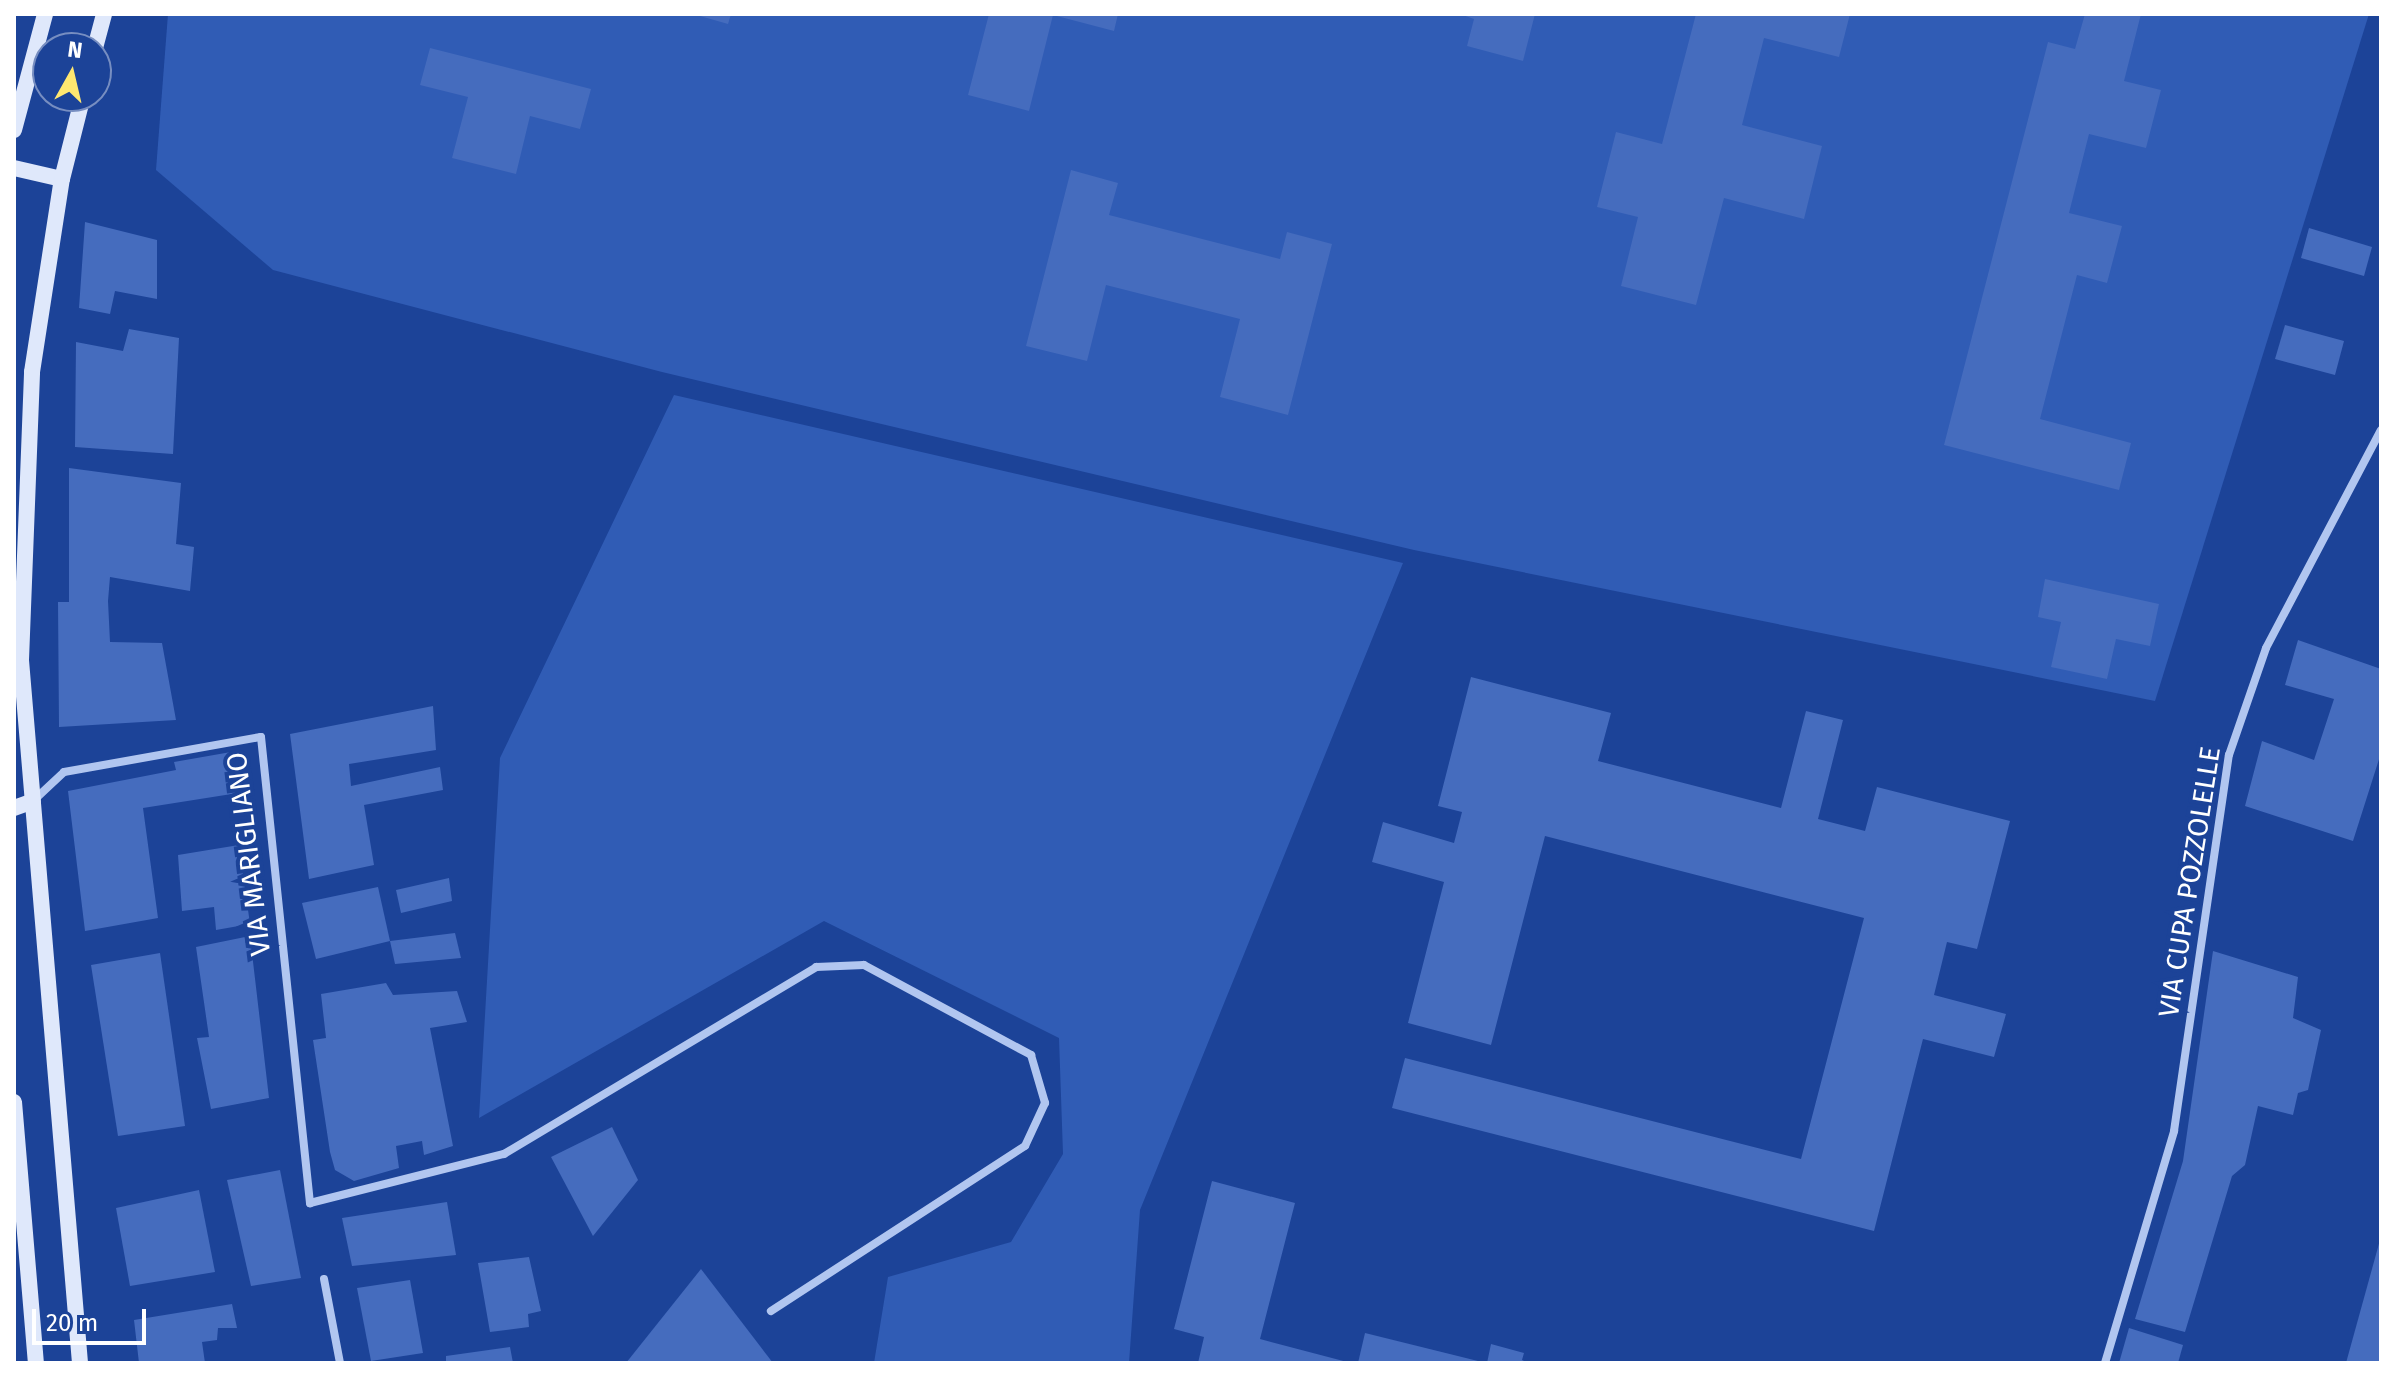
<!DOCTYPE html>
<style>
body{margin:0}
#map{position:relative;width:2395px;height:1377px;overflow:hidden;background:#1c4398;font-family:"Fira Sans",sans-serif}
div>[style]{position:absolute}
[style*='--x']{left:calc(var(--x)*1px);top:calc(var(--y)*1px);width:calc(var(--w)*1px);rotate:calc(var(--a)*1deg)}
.green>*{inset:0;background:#305cb5}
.building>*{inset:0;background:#456cbe}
.minor>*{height:8px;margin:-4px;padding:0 4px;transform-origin:4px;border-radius:4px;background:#b1c6f0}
.secondary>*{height:16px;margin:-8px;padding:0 8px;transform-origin:8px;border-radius:8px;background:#dfe8fb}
span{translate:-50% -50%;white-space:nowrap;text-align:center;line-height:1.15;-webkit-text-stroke:8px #1c4398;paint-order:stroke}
.street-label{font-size:28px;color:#fff}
.frame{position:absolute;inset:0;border:16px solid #fff;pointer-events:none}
.north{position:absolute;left:32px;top:32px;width:80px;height:80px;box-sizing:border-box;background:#1c4398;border:2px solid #778ec1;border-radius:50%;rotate:8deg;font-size:22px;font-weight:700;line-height:32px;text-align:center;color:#fff}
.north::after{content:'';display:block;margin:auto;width:28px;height:36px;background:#ffe770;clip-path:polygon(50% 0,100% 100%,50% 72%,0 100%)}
.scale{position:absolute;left:32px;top:1309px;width:114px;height:36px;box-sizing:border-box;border:4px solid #fff;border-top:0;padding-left:10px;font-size:24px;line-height:28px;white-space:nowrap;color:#fff;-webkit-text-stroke:6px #1c4398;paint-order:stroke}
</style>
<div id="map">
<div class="green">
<i style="clip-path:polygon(168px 14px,2369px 14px,2155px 701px,1414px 550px,662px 372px,273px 270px,156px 170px)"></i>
<i style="clip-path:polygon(674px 395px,1403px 563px,1140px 1210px,1129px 1363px,874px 1363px,888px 1277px,1011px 1242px,1063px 1154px,1059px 1038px,824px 921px,479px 1118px,500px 758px)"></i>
</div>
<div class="building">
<i style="clip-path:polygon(693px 14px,731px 14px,728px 24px)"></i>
<i style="clip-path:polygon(989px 14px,1118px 14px,1114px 31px,1053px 15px,1029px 111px,968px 95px)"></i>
<i style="clip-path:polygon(1460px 14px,1535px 14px,1523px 61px,1467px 46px,1474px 19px)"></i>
<i style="clip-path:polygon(1696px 14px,1850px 14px,1839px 57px,1764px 38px,1742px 125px,1822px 146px,1804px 219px,1724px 198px,1696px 305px,1621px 286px,1638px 217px,1597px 207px,1616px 132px,1662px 144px)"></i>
<i style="clip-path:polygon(2085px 14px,2141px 14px,2124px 81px,2161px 90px,2146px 148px,2089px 134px,2069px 213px,2122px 226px,2107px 283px,2077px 275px,2040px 419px,2131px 443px,2119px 490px,1944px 445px,2048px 42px,2075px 49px)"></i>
<i style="clip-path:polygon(430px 48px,591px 89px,580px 129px,530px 116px,516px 174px,452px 158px,468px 97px,420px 85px)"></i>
<i style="clip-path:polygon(1071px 170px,1118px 183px,1109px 215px,1280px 259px,1287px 232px,1332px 244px,1288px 415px,1220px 397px,1240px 319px,1106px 285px,1087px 361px,1026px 346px)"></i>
<i style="clip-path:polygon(85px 222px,157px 240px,157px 299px,115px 291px,110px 314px,79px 308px)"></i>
<i style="clip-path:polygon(2309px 228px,2372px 247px,2364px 276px,2301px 258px)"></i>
<i style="clip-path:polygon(2285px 325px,2344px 341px,2335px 375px,2275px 359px)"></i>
<i style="clip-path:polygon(129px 329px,179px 338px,173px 454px,75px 447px,76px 342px,123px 351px)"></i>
<i style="clip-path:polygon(69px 468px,181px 483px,176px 544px,194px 547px,190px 591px,110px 577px,108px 601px,110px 642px,162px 643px,176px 720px,59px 727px,58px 602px,69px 602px)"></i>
<i style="clip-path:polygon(2045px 579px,2159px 604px,2150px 646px,2116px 639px,2107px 679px,2051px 667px,2061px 622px,2038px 617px)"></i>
<i style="clip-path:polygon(2298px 640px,2381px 669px,2381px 753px,2353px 841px,2245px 806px,2262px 741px,2314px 760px,2334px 699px,2285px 685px)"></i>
<i style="clip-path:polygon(1471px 677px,1611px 713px,1598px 761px,1781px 808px,1806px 711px,1843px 720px,1818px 819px,1865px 831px,1877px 787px,2010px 821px,1977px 949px,1947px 942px,1934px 995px,2006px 1014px,1994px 1057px,1923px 1039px,1874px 1231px,1392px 1108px,1405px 1058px,1801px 1159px,1864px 918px,1545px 836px,1491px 1045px,1408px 1023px,1444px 882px,1372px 862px,1383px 822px,1454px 843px,1462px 812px,1438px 806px)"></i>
<i style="clip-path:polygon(433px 706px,436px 750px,349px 764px,351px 786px,440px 767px,443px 790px,364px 805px,374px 865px,309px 879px,290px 734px)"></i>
<i style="clip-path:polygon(231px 752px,238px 793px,143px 808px,158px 918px,85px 931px,68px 791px,176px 770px,174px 762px)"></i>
<i style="clip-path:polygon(239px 845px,250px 924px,216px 930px,214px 907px,182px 911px,178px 855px)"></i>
<i style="clip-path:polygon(449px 878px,452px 901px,401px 913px,396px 890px)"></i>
<i style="clip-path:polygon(378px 887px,390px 941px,316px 959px,302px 903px)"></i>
<i style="clip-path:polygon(455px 933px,461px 958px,395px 964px,390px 941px)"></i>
<i style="clip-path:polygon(250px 936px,269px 1098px,211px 1109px,197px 1038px,209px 1037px,196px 947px)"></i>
<i style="clip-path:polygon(2213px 951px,2298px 977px,2293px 1018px,2321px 1030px,2308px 1090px,2298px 1093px,2293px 1115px,2258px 1106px,2245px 1165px,2232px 1176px,2185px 1332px,2135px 1319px,2183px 1161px)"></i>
<i style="clip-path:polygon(160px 953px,185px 1126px,118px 1136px,91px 965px)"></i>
<i style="clip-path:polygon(386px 983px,393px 995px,457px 991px,467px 1022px,430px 1028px,453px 1146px,424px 1155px,422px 1141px,396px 1146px,399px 1168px,354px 1181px,335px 1170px,330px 1152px,313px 1040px,326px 1038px,321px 994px)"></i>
<i style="clip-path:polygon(612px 1127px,638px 1180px,593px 1236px,551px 1157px)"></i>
<i style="clip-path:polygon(280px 1170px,301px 1278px,251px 1286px,227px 1180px)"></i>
<i style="clip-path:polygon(1212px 1181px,1295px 1203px,1260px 1339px,1351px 1363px,1198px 1363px,1204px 1337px,1174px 1329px)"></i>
<i style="clip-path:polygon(199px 1190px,215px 1272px,130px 1286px,116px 1208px)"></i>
<i style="clip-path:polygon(447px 1202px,456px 1255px,352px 1266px,342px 1218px)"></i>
<i style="clip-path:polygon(2380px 1240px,2381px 1363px,2346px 1363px)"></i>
<i style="clip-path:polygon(529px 1257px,541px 1311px,528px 1314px,529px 1327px,490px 1332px,478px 1263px)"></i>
<i style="clip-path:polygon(701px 1269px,773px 1363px,626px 1363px)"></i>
<i style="clip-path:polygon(410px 1280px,423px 1353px,371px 1361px,357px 1288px)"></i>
<i style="clip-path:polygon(232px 1304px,237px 1328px,218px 1328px,217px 1340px,202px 1342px,205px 1363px,139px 1363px,134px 1320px)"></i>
<i style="clip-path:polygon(2129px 1328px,2183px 1345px,2178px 1363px,2119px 1363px)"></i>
<i style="clip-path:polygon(1365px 1333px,1482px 1362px,1482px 1363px,1358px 1363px)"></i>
<i style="clip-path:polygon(1491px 1344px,1524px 1353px,1522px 1360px,1528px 1363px,1487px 1363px)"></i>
<i style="clip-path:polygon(510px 1347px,513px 1363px,446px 1363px,446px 1356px)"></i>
</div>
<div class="minor">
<i style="--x:33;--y:801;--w:42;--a:-43.1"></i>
<i style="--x:64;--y:772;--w:200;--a:-10.1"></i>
<i style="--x:261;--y:737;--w:469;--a:84"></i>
<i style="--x:310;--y:1203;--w:200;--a:-14.2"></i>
<i style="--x:504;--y:1154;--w:364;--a:-30.9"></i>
<i style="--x:816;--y:967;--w:48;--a:-2.4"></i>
<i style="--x:864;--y:965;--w:190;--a:28.3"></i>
<i style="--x:1031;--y:1055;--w:50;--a:73.7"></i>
<i style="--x:1045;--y:1103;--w:47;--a:114.9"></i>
<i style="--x:1025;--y:1146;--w:303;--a:147"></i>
<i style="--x:324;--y:1279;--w:86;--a:79.2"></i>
<i style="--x:2105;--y:1363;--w:242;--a:-73.4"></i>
<i style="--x:2174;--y:1131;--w:380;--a:-81.7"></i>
<i style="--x:2229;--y:755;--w:113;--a:-70.9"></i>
<i style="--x:2266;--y:648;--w:246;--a:-62.2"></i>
</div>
<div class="secondary">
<i style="--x:95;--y:48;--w:35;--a:-75"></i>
<i style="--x:14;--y:130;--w:120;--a:-75"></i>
<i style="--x:14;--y:168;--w:49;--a:12.9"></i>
<i style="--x:14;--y:808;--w:20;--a:-20"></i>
<i style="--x:14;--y:1102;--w:262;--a:85.2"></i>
<i style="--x:80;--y:1363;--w:705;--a:-94.8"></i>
<i style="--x:21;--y:660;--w:288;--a:-87.8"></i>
<i style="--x:32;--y:372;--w:195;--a:-81.2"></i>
<i style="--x:62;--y:179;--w:86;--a:-75.8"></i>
</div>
<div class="street-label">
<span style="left:249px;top:854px;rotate:-97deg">VIA MARIGLIANO</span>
<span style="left:2190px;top:882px;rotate:-81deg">VIA CUPA POZZOLELLE</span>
</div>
<div class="frame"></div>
<div class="north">N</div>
<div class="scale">20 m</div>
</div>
